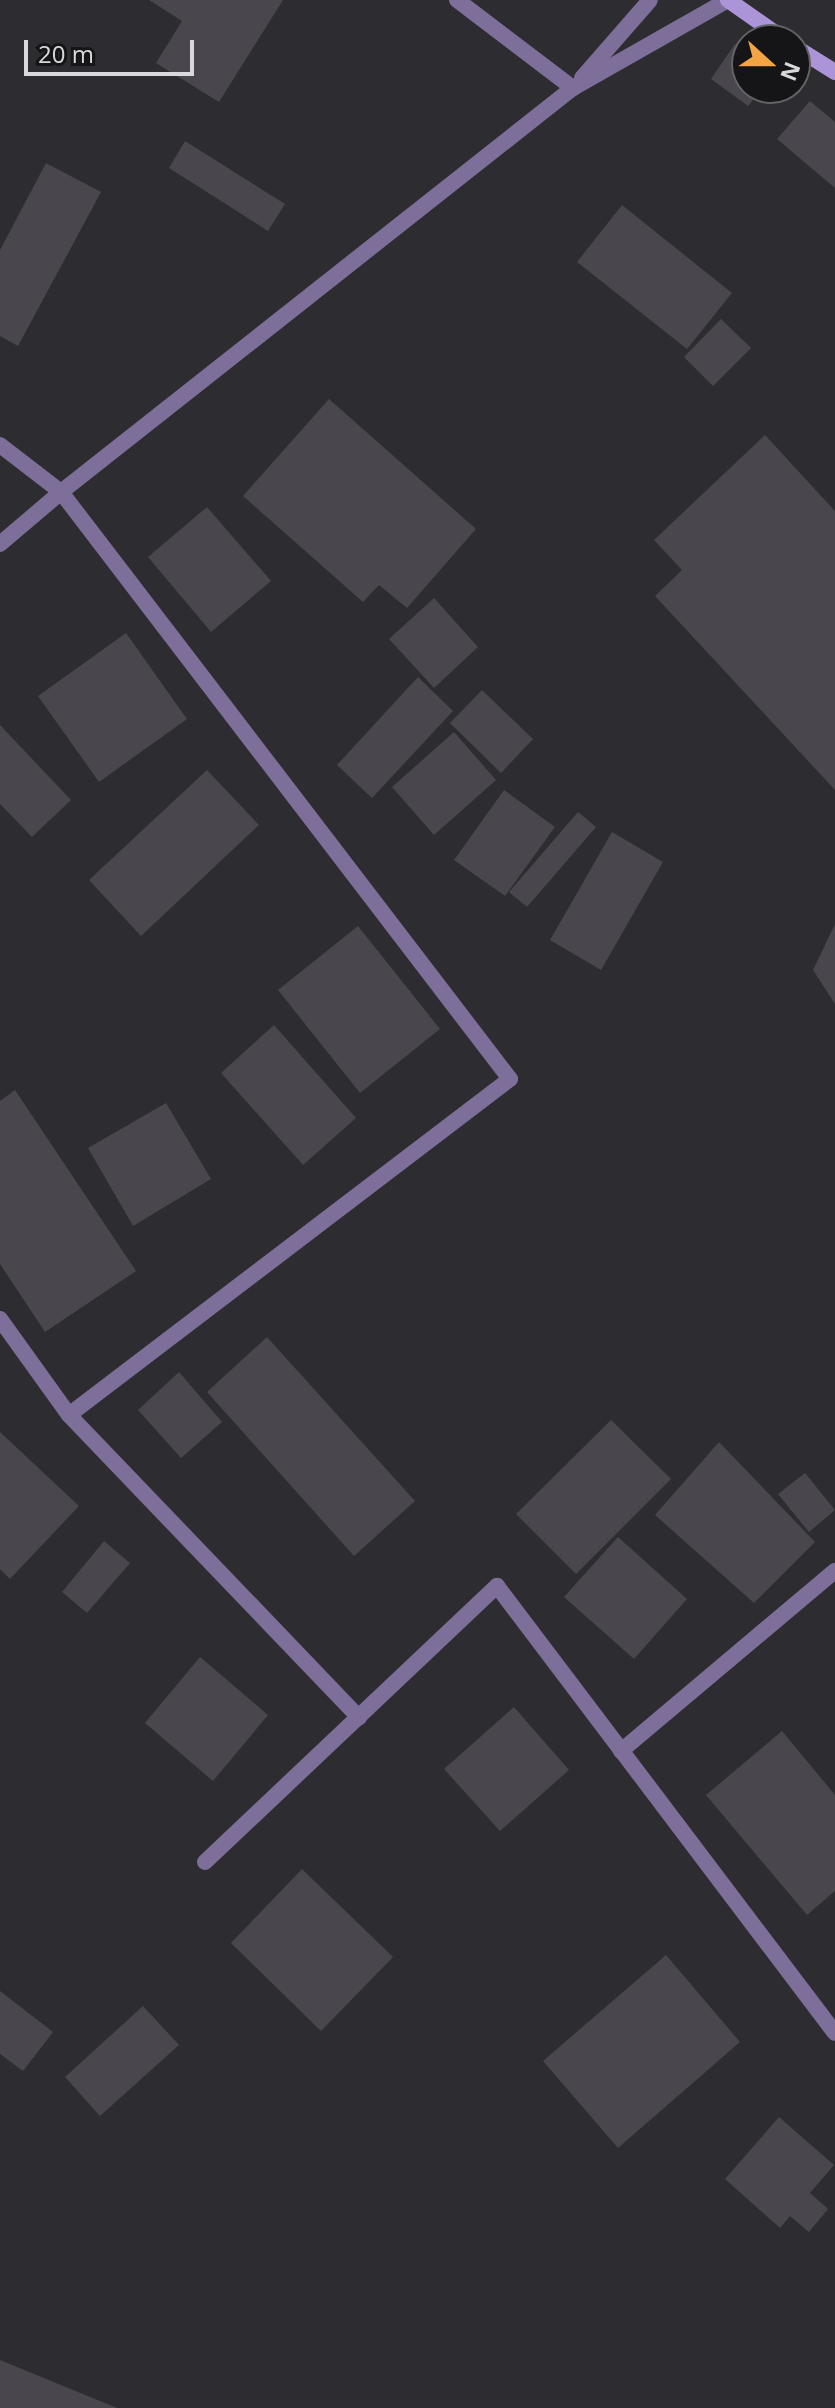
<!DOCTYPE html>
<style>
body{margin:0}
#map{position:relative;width:835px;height:2408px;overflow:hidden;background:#2d2c31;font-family:"Open Sans",sans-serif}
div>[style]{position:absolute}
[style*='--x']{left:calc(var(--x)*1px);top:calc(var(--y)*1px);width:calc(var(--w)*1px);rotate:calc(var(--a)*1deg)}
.building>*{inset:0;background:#49474d}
.street>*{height:16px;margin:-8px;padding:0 8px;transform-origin:8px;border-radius:8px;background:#7e6f9a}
.secondary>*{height:16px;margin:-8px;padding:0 8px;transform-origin:8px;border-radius:8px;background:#ac94d9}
span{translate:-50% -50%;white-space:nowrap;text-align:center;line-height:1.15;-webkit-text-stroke:6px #151517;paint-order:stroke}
.north{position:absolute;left:731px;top:24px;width:80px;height:80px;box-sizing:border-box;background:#151517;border:2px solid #636366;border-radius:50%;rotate:111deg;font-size:22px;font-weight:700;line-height:32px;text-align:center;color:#d9d8dc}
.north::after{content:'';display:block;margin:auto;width:28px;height:36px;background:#f3a443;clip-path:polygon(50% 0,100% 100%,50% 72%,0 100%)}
.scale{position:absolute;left:24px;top:40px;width:170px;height:36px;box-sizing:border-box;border:4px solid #d9d8dc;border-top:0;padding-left:10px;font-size:24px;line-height:28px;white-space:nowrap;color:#d9d8dc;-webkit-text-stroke:6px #151517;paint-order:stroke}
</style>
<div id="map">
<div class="building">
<i style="clip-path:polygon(149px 0,283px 0,219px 102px,156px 63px,182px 21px)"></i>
<i style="clip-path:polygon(735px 44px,747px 53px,747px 88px,762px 88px,748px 106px,711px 79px)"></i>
<i style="clip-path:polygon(810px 101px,835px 122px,835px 188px,777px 139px)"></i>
<i style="clip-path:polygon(185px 141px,285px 204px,268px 231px,169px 168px)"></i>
<i style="clip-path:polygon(46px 163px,101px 192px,18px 346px,0 336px,0 250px)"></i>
<i style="clip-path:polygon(622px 205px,732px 293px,687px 349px,577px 262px)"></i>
<i style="clip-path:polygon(721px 319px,751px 348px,713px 386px,684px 357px)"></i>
<i style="clip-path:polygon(329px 399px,476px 529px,407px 608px,379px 585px,363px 602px,243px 496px)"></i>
<i style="clip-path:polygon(765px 435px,835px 511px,835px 790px,655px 596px,682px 570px,654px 540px)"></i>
<i style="clip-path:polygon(207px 507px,271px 581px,211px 632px,148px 557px)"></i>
<i style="clip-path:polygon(434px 598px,478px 647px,434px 688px,389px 639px)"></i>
<i style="clip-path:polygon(126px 633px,187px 719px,99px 782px,38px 696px)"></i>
<i style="clip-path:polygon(418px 677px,453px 711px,372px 798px,337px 765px)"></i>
<i style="clip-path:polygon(482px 690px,533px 739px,501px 773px,450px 723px)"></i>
<i style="clip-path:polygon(0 725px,71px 800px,32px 837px,0 804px)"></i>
<i style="clip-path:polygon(454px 732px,496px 780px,434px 835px,392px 787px)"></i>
<i style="clip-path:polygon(207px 770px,259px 825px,141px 936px,89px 880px)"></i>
<i style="clip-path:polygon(504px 790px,555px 827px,505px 896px,454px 860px)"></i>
<i style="clip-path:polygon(578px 812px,596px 827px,527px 907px,509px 892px)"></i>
<i style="clip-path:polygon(612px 832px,663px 862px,601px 970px,550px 940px)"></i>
<i style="clip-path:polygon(835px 924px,835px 1004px,813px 970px)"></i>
<i style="clip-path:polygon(358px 926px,440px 1029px,360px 1093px,278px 990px)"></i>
<i style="clip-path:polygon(274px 1025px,356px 1118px,303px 1165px,221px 1073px)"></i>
<i style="clip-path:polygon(15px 1090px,136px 1271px,45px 1332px,0 1264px,0 1101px)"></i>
<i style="clip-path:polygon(166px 1103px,211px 1179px,133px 1226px,88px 1148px)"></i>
<i style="clip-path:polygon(267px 1337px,415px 1501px,354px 1556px,207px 1392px)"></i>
<i style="clip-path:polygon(179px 1372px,222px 1422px,181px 1458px,138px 1410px)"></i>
<i style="clip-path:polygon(611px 1420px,671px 1479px,576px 1574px,516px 1514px)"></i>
<i style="clip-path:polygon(0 1432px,79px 1506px,10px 1579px,0 1569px)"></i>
<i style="clip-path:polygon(719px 1442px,815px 1542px,754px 1603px,655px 1515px)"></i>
<i style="clip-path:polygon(805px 1473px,835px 1510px,809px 1532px,778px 1494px)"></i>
<i style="clip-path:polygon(618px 1537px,687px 1599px,634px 1659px,564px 1597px)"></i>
<i style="clip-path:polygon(104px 1541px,130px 1563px,87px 1613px,62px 1592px)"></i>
<i style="clip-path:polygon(200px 1657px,268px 1715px,213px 1781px,145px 1723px)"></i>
<i style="clip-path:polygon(514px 1707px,569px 1770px,500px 1831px,444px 1769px)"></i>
<i style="clip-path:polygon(782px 1731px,835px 1795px,835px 1891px,807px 1915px,706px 1795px)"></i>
<i style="clip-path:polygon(302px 1869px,393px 1957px,321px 2031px,231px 1943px)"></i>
<i style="clip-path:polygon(666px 1955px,740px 2042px,618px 2148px,543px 2061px)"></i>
<i style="clip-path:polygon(0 1991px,53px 2032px,23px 2071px,0 2054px)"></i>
<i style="clip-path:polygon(143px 2006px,179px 2045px,100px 2116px,65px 2077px)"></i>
<i style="clip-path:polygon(779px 2117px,834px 2165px,810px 2193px,828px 2209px,809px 2232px,790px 2216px,780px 2228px,725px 2179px)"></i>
<i style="clip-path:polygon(0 2360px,117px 2408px,0 2408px)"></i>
</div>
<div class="street">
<i style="--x:457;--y:0;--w:146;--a:37.2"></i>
<i style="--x:582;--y:78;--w:103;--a:-48.9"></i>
<i style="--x:0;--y:445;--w:77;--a:37.6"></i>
<i style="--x:61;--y:492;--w:739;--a:52.59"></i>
<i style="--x:510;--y:1079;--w:554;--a:142.7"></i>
<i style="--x:0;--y:544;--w:80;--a:-40.4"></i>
<i style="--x:61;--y:492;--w:652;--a:-38.28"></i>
<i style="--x:573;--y:88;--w:178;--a:-29.6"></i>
<i style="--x:0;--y:1319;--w:118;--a:54.3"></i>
<i style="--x:69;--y:1415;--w:419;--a:46.2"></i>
<i style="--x:621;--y:1751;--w:280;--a:-40.1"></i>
<i style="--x:205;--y:1862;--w:402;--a:-43.4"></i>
<i style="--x:497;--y:1586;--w:560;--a:52.91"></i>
</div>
<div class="secondary">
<i style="--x:728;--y:0;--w:70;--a:35.1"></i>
<i style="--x:795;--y:47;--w:47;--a:32"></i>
</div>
<div class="north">N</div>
<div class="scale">20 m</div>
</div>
